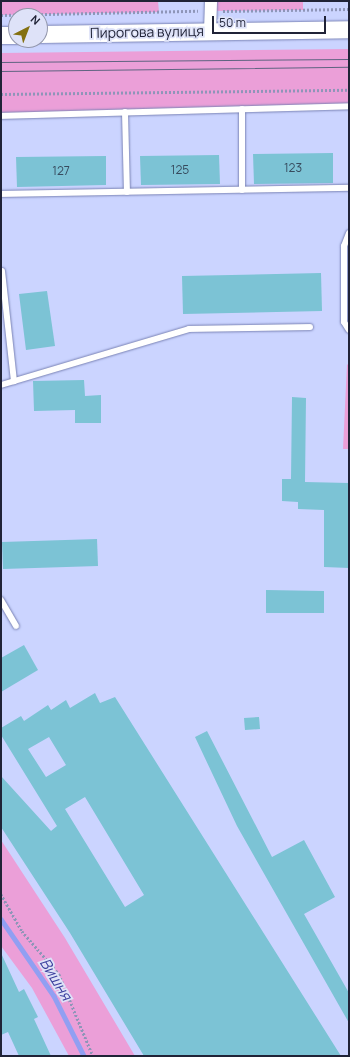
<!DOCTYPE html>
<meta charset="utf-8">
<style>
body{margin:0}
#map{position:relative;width:350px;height:1057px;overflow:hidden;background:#cbd4ff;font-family:Manrope,sans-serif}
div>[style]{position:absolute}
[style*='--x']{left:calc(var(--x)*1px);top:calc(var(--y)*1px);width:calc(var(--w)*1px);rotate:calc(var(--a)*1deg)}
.green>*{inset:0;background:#eb9fd8}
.stream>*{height:4.5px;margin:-2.25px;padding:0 2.25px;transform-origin:2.25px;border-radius:2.25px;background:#919ff2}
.building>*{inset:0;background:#7cc3d5}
.path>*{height:2.5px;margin-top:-1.25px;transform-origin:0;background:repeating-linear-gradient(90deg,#8e95b8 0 2px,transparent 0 4px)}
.roads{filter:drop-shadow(0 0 1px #7a83b5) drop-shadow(0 0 1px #7a83b5)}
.service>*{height:6px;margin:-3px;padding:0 3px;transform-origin:3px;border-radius:3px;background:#fff}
.minor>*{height:12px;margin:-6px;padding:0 6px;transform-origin:6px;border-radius:6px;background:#fff}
.secondary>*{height:17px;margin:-8.5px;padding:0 8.5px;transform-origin:8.5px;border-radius:8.5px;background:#fff}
.tram>*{height:1px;margin:-0.5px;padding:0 0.5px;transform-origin:0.5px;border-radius:0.5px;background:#5f6481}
span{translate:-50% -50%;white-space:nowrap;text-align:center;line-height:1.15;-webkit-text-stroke:3.5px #dee2f8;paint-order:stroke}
.number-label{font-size:12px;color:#374b5e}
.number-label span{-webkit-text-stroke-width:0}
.street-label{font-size:14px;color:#202337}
.water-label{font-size:15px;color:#3b3f9e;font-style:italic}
.frame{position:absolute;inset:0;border:2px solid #202337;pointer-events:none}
.north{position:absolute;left:8px;top:8px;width:40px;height:40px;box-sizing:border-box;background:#dee2f8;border:1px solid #9296ab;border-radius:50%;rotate:42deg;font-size:11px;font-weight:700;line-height:16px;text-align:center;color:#202337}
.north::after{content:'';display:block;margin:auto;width:14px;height:18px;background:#847010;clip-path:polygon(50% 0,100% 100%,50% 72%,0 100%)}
.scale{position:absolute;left:212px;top:16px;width:114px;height:18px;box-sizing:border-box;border:2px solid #202337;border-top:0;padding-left:5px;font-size:12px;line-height:14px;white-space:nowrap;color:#202337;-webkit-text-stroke:3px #dee2f8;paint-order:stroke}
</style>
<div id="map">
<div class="green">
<i style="clip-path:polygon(1px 1px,158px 1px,159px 12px,1px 15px)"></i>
<i style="clip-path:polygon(211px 1px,303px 1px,303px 10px,212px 11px)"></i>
<i style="clip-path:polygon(349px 49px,349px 106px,1px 116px,1px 53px)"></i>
<i style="clip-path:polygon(347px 364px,349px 366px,349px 449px,343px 449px)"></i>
<i style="clip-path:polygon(1px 840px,65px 938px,135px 1056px,69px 1056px,32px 988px,1px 946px)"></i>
</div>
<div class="stream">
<i style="--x:1;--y:919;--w:93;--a:55.5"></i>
<i style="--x:54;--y:996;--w:67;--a:63.4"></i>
</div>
<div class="building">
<i style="clip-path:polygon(333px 153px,333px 183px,254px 184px,253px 154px)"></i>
<i style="clip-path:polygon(219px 155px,220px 184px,141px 185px,140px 156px)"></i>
<i style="clip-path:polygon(106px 156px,106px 185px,17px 187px,16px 157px)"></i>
<i style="clip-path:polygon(321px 273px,322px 311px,183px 314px,182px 276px)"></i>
<i style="clip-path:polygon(47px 291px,55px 346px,26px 350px,19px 294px)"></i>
<i style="clip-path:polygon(84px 380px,85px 396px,101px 395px,101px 423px,75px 423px,75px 410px,34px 411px,33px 381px)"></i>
<i style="clip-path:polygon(292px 397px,306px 398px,305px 482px,349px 483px,349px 568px,324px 567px,324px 510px,298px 509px,298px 502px,282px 501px,282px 479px,291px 479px)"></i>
<i style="clip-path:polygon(97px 539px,98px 566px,3px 569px,2px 542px)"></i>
<i style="clip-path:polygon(266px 590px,324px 591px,324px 613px,266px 613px)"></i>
<i style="clip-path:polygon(24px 645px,38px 670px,1px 692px,1px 658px)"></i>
<i style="clip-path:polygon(evenodd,95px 693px,100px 703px,115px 697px,341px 1056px,144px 1056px,70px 933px,1px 827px,1px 776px,51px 831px,57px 826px,1px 735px,1px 728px,21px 716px,24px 721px,48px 705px,51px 710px,66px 700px,70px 708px,95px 693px,49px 737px,66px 765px,46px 777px,28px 749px,49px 737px,95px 693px,85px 797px,144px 895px,125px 907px,65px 809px,85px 797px)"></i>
<i style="clip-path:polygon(259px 717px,260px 729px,245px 730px,244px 718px)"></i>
<i style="clip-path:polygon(207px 731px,272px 857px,304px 840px,335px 897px,304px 914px,349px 993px,349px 1023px,237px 826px,195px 737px)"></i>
<i style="clip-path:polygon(1px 953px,19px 992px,24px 989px,38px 1017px,34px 1019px,51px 1056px,19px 1056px,8px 1032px,1px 1035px)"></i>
</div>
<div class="path">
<i style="--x:223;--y:11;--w:126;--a:-0.9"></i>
<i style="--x:1;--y:15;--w:197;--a:-1.2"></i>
<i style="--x:1;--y:94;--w:348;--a:-0.7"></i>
<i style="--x:1;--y:894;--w:43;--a:60.4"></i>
<i style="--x:22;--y:931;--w:57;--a:49.3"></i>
<i style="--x:59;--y:974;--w:89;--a:67.5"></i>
</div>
<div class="roads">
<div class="service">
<i style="--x:242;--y:109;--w:81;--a:90"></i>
<i style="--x:125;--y:112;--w:80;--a:88.6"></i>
<i style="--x:1;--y:116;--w:348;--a:-1.6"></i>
<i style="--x:1;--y:194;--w:348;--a:-1"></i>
<i style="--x:349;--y:233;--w:14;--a:111"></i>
<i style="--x:344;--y:246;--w:76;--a:90"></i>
<i style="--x:344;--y:322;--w:9;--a:58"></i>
<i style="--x:2;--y:271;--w:111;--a:83.8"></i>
<i style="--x:1;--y:385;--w:196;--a:-16.6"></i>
<i style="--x:189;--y:329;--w:121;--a:-0.9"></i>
<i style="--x:1;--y:600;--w:30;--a:60"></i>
</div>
<div class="minor">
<i style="--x:210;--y:31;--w:30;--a:-88"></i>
</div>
<div class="secondary">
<i style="--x:40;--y:34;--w:309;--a:-0.9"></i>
<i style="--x:1;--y:35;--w:15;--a:0"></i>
</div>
</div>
<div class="tram">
<i style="--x:1;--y:62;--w:348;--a:-0.5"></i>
<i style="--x:1;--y:71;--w:348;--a:-0.7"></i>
</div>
<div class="number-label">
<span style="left:293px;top:168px">123</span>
<span style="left:180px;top:170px">125</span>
<span style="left:61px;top:171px">127</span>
</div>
<div class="street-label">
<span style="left:147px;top:32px;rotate:-1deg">Пирогова вулиця</span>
</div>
<div class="water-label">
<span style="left:56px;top:979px;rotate:58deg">Вишня</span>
</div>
<div class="frame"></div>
<div class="north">N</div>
<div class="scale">50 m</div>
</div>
